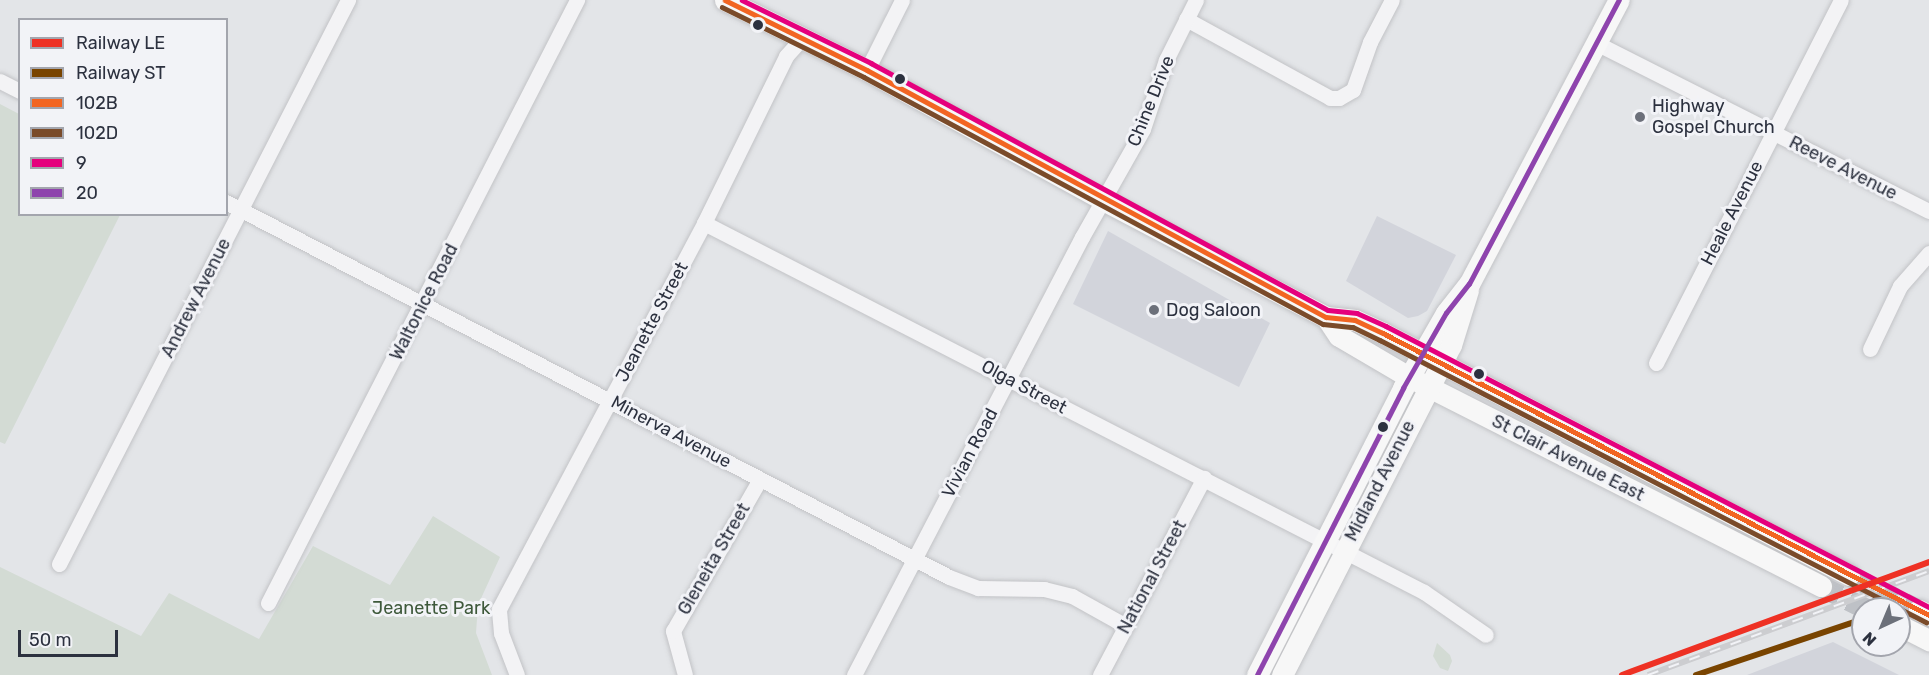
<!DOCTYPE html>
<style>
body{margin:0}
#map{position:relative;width:1929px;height:675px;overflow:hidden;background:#e3e5e8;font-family:Rubik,sans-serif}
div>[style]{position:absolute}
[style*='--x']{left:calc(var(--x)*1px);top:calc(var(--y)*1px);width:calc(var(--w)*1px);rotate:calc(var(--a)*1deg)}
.built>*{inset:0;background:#d2d4db}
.green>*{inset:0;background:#d3dbd4}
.secondary-tunnel>*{height:21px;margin-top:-10.5px;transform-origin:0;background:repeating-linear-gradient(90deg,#bec1c6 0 21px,transparent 0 31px)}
.roads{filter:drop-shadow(0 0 2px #c2c3c6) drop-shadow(0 0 2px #c2c3c6)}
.street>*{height:15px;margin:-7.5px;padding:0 7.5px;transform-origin:7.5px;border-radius:7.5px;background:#f3f3f5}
.secondary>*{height:21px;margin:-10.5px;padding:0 10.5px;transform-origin:10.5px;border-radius:10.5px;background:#f7f7f7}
.rail>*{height:6px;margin-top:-3px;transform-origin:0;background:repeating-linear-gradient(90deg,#f2f3f7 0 11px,#cccdd0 0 22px);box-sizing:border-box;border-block:2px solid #cccdd0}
.bus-1>*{height:4.5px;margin:-2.25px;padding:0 2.25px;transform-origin:2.25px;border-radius:2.25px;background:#f26522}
.bus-2>*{height:4.5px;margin:-2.25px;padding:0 2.25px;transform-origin:2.25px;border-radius:2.25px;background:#7a4b2a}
.bus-3>*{height:4.5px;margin:-2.25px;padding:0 2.25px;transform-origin:2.25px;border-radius:2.25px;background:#e5007d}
.bus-4>*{height:4.5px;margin:-2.25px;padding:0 2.25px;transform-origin:2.25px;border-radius:2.25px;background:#8e44ad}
.rail-1>*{height:6px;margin:-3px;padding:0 3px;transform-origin:3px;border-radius:3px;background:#ee3124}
.rail-2>*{height:6px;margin:-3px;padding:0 3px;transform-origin:3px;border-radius:3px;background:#794400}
.dots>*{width:16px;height:16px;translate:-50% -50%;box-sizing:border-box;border:3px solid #f2f3f7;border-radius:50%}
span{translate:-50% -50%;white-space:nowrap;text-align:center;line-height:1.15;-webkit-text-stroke:6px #f2f3f7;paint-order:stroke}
.street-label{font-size:18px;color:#2c313f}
.poi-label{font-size:18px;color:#2c313f}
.left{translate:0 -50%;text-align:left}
.park-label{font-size:18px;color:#3e593b}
.legend{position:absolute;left:18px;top:18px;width:210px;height:198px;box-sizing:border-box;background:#f2f3f7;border:2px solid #a3a5ad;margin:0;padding:8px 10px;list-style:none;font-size:18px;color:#2c313f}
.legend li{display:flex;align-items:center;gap:12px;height:30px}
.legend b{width:30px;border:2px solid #a3a5ad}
.north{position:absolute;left:1851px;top:597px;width:60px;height:60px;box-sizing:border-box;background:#f2f3f7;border:2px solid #a3a5ad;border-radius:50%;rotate:224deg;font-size:16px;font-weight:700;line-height:24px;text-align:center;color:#2c313f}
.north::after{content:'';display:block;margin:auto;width:21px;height:27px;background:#6c707a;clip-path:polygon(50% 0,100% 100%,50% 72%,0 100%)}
.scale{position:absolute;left:18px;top:630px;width:100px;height:27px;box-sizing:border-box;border:3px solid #2c313f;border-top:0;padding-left:8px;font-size:18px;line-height:21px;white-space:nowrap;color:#2c313f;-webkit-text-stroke:4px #f2f3f7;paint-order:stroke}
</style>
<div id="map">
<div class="built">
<i style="clip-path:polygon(1377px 216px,1456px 255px,1427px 311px,1418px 316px,1408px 318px,1346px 281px)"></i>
<i style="clip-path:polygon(1108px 231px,1270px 323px,1239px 387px,1073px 304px)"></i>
<i style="clip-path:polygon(1833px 642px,1899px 675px,1747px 675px)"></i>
</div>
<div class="green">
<i style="clip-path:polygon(0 104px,19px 114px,20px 214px,120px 215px,5px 444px,0 442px)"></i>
<i style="clip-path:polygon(433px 516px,500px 557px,478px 605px,476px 633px,492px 675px,0 675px,0 567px,141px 636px,169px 593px,259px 639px,313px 546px,390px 585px)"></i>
<i style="clip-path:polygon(1437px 643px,1450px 655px,1452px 661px,1448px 671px,1440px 668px,1433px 656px)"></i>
</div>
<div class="secondary-tunnel">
<i style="--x:1849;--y:575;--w:78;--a:26.6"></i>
<i style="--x:1821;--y:586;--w:51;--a:26.6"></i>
</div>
<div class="roads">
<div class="street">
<i style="--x:1186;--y:19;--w:164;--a:28.7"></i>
<i style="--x:1330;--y:98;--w:9;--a:0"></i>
<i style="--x:1339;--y:98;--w:16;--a:-30"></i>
<i style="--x:1353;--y:90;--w:51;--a:-70.5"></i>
<i style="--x:1370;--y:42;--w:47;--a:-62.4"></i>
<i style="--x:1596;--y:43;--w:373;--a:26.8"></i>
<i style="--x:867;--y:70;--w:78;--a:-63.4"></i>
<i style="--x:0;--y:81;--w:22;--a:27"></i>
<i style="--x:226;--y:202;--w:814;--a:27.41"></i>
<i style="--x:949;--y:577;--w:31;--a:21"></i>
<i style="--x:978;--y:588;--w:66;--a:0.9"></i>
<i style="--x:1044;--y:589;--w:29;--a:14"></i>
<i style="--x:1072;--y:596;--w:62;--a:29.1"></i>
<i style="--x:704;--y:223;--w:809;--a:27.14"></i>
<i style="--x:1424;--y:592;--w:75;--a:34.7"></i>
<i style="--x:1870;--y:349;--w:70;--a:-64.5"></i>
<i style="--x:1900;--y:286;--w:44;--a:-48.7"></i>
<i style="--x:1656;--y:363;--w:407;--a:-63"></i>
<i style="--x:59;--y:564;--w:634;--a:-62.87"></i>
<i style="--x:268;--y:603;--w:678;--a:-62.87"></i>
<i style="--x:517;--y:675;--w:45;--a:-110.9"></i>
<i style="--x:501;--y:633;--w:24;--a:-95"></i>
<i style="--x:499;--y:609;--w:437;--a:-62"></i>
<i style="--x:704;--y:223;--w:186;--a:-63.8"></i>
<i style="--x:786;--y:56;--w:24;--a:-48"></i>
<i style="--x:685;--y:675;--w:46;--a:-105.3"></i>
<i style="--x:673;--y:631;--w:175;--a:-60.2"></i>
<i style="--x:854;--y:675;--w:494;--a:-62.5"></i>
<i style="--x:1082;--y:237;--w:124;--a:-60.5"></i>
<i style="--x:1143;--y:129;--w:73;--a:-71.6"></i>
<i style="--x:1166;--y:60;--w:67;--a:-63.4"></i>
<i style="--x:1100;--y:675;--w:223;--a:-62.2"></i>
</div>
<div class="secondary">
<i style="--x:725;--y:0;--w:158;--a:26.2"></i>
<i style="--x:867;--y:70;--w:269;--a:28.8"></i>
<i style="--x:1103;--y:200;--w:252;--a:27.7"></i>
<i style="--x:1326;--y:317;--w:29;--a:6"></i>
<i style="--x:1355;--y:320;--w:31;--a:25"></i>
<i style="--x:1383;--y:333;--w:525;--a:27.44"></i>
<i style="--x:1326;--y:317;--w:23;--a:56"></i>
<i style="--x:1339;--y:336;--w:81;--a:30.4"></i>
<i style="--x:1409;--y:377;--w:462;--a:26.9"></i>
<i style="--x:1919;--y:610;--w:11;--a:27"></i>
<i style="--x:1899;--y:625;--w:34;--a:27"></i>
<i style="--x:1257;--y:675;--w:322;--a:-63"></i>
<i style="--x:1403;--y:388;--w:86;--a:-60.2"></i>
<i style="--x:1446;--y:313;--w:37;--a:-52"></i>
<i style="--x:1469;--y:284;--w:321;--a:-62.2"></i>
<i style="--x:1282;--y:675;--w:371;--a:-62.9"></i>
<i style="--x:1451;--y:345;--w:58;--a:-72.8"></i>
</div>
</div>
<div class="rail">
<i style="--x:1648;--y:675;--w:300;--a:-20.3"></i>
</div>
<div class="bus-1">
<i style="--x:725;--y:0;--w:158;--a:26.2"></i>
<i style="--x:867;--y:70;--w:521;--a:28.29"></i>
<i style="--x:1326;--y:317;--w:29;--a:6"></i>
<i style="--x:1355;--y:320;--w:31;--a:25"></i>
<i style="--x:1383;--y:333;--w:615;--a:27.32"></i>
</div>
<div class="bus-2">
<i style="--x:722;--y:7;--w:158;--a:26.2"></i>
<i style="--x:864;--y:77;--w:521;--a:28.29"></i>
<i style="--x:1323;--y:324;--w:30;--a:6"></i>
<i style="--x:1353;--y:327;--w:30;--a:26"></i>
<i style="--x:1380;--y:340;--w:615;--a:27.32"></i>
</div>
<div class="bus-3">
<i style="--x:742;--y:0;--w:144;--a:26"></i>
<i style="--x:871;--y:63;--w:519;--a:28.39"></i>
<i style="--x:1328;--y:310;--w:29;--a:6"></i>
<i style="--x:1357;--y:313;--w:32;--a:24"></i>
<i style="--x:1386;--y:326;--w:611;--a:27.36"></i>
</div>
<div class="bus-4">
<i style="--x:1257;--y:675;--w:322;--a:-63"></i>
<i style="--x:1403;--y:388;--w:86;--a:-60.2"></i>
<i style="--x:1446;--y:313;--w:37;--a:-52"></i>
<i style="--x:1469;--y:284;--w:321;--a:-62.2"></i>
</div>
<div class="rail-1">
<i style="--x:1622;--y:675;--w:327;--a:-20.2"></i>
</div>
<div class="rail-2">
<i style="--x:1696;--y:675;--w:176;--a:-18.5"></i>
</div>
<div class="dots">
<i style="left:758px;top:25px;background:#2c313f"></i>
<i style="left:900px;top:79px;background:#2c313f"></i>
<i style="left:1640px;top:117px;background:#6c707a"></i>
<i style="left:1154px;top:310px;background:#6c707a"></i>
<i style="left:1479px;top:374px;background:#2c313f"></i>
<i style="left:1383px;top:427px;background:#2c313f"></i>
</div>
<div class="street-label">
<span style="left:1151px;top:101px;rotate:-68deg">Chine Drive</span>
<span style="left:1843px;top:168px;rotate:27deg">Reeve Avenue</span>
<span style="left:1732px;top:213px;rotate:-63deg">Heale Avenue</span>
<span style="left:196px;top:298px;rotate:-63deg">Andrew Avenue</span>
<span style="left:424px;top:302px;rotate:-63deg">Waltonice Road</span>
<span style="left:652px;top:322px;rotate:-62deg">Jeanette Street</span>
<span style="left:1024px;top:387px;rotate:28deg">Olga Street</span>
<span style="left:671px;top:432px;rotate:28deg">Minerva Avenue</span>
<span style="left:970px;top:453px;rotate:-62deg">Vivian Road</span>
<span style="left:1568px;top:458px;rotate:27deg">St Clair Avenue East</span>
<span style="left:1380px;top:481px;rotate:-63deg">Midland Avenue</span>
<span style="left:714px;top:559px;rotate:-60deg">Gleneita Street</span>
<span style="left:1152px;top:577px;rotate:-62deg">National Street</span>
</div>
<div class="poi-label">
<span class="left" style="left:1652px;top:117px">Highway<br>Gospel Church</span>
<span class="left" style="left:1166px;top:310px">Dog Saloon</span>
</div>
<div class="park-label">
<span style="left:431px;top:608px">Jeanette Park</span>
</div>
<ul class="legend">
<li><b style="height:8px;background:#ee3124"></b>Railway LE</li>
<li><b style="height:8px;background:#794400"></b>Railway ST</li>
<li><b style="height:8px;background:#f26522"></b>102B</li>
<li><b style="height:8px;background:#7a4b2a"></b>102D</li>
<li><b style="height:8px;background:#e5007d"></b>9</li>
<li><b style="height:8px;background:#8e44ad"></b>20</li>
</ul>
<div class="north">N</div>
<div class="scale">50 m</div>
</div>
